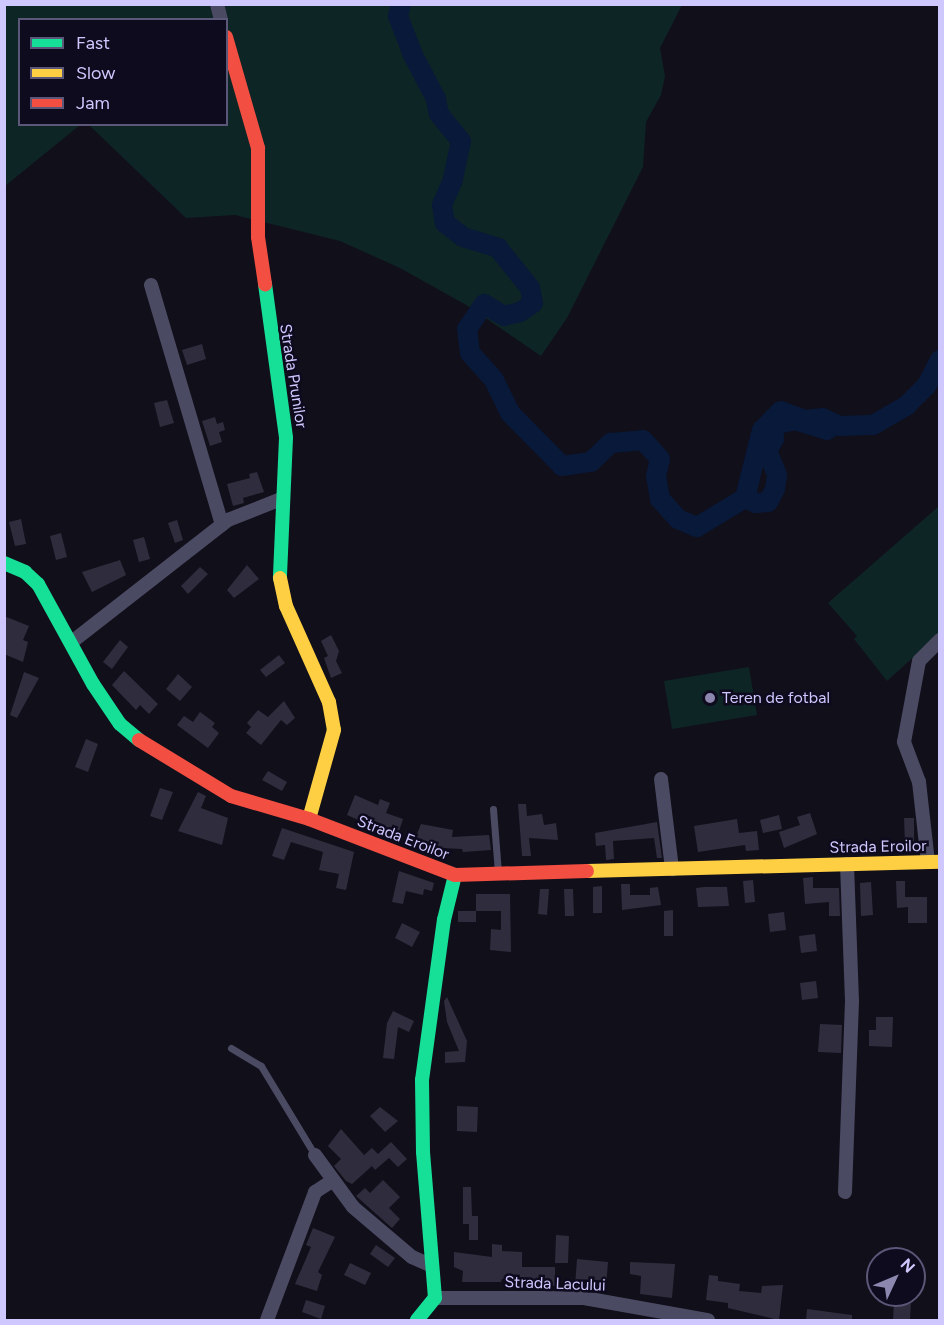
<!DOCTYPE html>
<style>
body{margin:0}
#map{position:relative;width:944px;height:1325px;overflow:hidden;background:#110f1a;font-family:Figtree,sans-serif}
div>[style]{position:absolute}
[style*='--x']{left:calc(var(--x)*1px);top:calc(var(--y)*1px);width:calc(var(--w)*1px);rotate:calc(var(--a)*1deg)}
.green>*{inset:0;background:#0e2526}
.river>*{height:20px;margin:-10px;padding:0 10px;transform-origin:10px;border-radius:10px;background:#081939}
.building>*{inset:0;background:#2f2c3d}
.lane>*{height:7px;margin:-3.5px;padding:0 3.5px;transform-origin:3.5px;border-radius:3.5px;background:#4b4a63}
.street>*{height:14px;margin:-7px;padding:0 7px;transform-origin:7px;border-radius:7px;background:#4b4a63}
.fast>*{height:14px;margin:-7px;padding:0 7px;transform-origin:7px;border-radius:7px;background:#16e098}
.slow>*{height:14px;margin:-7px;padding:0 7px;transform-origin:7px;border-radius:7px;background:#ffcf43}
.jam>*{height:14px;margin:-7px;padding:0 7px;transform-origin:7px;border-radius:7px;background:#f24e42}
.dots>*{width:16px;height:16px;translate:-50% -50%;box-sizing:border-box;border:3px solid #0e0b1e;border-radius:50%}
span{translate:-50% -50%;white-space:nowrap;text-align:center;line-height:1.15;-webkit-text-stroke:5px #0e0b1e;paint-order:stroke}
.street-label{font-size:16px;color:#cfc8ff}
.poi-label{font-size:16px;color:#cfc8ff}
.left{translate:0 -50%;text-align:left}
.frame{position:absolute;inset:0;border:6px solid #cfc8ff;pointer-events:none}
.legend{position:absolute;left:18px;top:18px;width:210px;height:108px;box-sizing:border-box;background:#0e0b1e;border:2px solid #5b5778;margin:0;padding:8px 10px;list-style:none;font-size:18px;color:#cfc8ff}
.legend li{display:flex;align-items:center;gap:12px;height:30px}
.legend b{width:30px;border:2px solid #5b5778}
.north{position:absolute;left:866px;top:1247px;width:60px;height:60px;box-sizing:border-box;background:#0e0b1e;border:2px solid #5b5778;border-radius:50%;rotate:46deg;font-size:16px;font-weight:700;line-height:24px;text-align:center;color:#cfc8ff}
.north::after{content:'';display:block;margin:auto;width:21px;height:27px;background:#8c87af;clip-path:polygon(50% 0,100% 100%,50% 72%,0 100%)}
</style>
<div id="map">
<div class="green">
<i style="clip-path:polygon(4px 5px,682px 5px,660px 48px,665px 76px,661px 95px,646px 122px,643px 167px,567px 318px,541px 356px,468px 306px,400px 268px,340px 241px,235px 215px,186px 218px,89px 125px,226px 124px,226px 20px,20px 20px,20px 124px,80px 125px,5px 186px)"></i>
<i style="clip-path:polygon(939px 506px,939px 634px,887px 681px,854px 639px,857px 636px,828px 603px)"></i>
<i style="clip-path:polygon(749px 667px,757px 715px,672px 729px,664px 681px)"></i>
</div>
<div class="river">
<i style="--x:401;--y:4;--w:12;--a:104"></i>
<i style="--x:398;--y:16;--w:40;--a:69"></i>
<i style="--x:412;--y:53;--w:52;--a:62.4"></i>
<i style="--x:436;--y:99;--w:15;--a:79"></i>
<i style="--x:439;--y:114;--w:35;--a:51"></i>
<i style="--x:461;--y:141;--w:40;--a:102"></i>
<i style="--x:453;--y:180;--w:27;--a:114"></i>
<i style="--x:442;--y:205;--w:18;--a:81"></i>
<i style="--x:445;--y:223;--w:23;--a:38"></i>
<i style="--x:463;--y:237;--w:37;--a:17"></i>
<i style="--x:498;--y:248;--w:51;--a:51.3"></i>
<i style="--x:530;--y:288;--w:15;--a:79"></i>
<i style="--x:533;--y:303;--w:16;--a:145"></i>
<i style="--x:520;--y:312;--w:16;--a:166"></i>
<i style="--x:504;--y:316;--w:23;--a:-149"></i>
<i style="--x:484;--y:304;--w:30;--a:124"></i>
<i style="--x:467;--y:329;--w:24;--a:83"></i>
<i style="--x:470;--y:353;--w:36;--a:48"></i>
<i style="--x:494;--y:380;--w:37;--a:64"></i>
<i style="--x:510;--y:413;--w:74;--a:45.5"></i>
<i style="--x:562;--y:466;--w:29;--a:-8"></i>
<i style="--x:591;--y:462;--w:28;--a:-44"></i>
<i style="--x:611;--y:443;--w:32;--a:-5"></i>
<i style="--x:643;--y:440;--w:25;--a:48"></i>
<i style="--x:660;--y:459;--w:17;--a:103"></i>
<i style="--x:656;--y:476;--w:23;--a:80"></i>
<i style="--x:660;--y:499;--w:27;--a:48"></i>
<i style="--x:678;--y:519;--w:21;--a:23"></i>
<i style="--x:697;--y:527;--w:56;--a:-31.1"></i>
<i style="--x:834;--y:424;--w:9;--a:139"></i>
<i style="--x:827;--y:430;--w:34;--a:-163"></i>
<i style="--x:795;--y:420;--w:23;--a:167"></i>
<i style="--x:773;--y:425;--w:14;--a:86"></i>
<i style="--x:774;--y:439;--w:13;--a:122"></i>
<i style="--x:767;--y:450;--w:27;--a:68"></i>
<i style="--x:777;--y:475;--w:14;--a:98"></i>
<i style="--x:775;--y:489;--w:15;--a:118"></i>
<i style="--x:768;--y:502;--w:12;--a:175"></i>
<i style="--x:756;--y:503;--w:12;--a:-156"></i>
<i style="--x:745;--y:498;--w:70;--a:-76"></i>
<i style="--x:762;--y:430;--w:27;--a:-45"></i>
<i style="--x:781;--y:411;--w:25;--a:21"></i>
<i style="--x:804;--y:420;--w:18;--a:-6"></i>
<i style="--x:822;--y:418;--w:20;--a:24"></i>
<i style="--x:840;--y:426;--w:33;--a:-2"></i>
<i style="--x:873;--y:425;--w:39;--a:-30"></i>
<i style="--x:907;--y:405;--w:28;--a:-45"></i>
<i style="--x:927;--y:385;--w:28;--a:-63"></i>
</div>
<div class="building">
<i style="clip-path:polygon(202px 344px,206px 359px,187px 365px,182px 350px)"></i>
<i style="clip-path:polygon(167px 400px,174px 423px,160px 427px,154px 403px)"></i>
<i style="clip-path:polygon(215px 417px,217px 424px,223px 422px,225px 430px,219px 432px,222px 442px,210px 446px,202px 421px)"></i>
<i style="clip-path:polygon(257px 472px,264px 492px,243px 498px,244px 503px,233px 506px,227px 484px,250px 478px,249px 474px)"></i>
<i style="clip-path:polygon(21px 519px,26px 544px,15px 546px,9px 522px)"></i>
<i style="clip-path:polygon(177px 520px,183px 540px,175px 543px,168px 523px)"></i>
<i style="clip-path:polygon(61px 533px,67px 557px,56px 560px,50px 536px)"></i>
<i style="clip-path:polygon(144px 537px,150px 559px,139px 562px,133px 540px)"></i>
<i style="clip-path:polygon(120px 560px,126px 575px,92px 592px,82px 572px)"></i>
<i style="clip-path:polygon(247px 565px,259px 579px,234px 598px,227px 590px)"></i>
<i style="clip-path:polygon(200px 567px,208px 574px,188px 594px,181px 586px)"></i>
<i style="clip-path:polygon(4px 616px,29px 626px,23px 640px,28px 642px,23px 662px,4px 654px)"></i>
<i style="clip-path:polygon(331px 635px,339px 651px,336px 661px,342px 673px,331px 678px,324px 658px,328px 656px,321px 641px)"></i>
<i style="clip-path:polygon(120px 640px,128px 647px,112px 669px,103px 662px)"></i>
<i style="clip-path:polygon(279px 655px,285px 663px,266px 677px,260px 670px)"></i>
<i style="clip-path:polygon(124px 671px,158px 704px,149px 714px,140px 705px,136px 710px,112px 685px)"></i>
<i style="clip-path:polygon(24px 672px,39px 678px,17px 718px,10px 715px)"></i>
<i style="clip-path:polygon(178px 674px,192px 687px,180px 701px,166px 689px)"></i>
<i style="clip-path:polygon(284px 701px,295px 718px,287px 725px,281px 720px,261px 745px,246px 733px,251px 727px,247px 723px,258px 710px,268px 717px)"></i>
<i style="clip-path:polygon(200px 712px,215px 723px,212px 727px,219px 733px,208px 748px,177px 725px,184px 716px,193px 722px)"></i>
<i style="clip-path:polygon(86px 739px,98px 744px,88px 772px,75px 767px)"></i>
<i style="clip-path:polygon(268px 771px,287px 782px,282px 791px,262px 780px)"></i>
<i style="clip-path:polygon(160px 788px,173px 792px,162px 820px,150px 816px)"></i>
<i style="clip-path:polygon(198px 792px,206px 796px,201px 808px,228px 818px,222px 845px,178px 831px)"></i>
<i style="clip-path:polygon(355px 795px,378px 805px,380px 799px,390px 803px,386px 813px,403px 819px,397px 837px,347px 815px)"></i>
<i style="clip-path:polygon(518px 804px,526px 804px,527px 816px,542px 814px,544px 825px,556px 823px,558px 840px,529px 838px,531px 856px,522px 856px)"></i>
<i style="clip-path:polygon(810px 813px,817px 834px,784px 848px,779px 832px,800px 825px,797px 817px)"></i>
<i style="clip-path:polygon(779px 815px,782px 829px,763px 833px,760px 820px)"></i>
<i style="clip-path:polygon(904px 818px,914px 818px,914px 844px,905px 844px)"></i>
<i style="clip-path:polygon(737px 819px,739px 833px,757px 831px,759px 850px,746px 851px,745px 845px,698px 852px,694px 826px)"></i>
<i style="clip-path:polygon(657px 822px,662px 858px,657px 858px,654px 838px,613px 841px,614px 859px,606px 860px,605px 845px,596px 846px,595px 833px)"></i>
<i style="clip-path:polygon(421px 824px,453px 830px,452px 837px,489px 835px,491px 850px,463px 852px,462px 849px,422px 847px,413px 844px)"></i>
<i style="clip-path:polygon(282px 828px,354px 852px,346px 890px,336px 888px,339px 874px,319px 870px,323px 852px,291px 842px,284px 860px,272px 856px)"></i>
<i style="clip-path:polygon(399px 871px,434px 883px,432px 891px,424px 889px,423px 895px,406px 891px,403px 904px,392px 902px)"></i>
<i style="clip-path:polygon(813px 877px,813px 888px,839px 888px,840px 916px,829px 916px,829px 902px,805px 904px,803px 878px)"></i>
<i style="clip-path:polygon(753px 880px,755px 902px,745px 903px,743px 881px)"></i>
<i style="clip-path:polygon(896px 881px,905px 881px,905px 897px,927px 897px,927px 923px,908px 923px,908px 907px,897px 908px)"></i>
<i style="clip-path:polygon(871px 882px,873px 915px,861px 916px,860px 883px)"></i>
<i style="clip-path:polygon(621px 884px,630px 884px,630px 895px,650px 895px,650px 888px,658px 887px,661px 905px,622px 910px)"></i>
<i style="clip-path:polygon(602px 886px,602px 913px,593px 913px,593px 887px)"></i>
<i style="clip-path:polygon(704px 887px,727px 887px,729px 906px,698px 907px,696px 888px)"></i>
<i style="clip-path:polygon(540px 889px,549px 889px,547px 915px,538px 914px)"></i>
<i style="clip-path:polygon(564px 889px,573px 889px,574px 916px,565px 916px)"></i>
<i style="clip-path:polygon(476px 894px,510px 894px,511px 952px,490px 950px,491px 929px,501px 930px,501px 911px,476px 911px)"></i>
<i style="clip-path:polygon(673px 910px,673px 936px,664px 936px,664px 911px)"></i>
<i style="clip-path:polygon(458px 911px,476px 911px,476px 922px,458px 922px)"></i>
<i style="clip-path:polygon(784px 912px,786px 930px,770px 932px,768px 914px)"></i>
<i style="clip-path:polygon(402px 923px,420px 932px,412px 947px,395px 938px)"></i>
<i style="clip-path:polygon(815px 934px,817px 951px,801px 953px,799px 936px)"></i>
<i style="clip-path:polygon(816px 981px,818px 998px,802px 1000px,800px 983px)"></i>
<i style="clip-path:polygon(447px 997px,467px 1041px,465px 1062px,445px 1063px,445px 1052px,459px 1051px,447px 1022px,444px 1001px)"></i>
<i style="clip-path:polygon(393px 1011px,414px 1021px,409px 1032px,398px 1027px,394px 1059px,383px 1058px,387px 1023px)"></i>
<i style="clip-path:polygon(876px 1017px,893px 1017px,892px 1047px,869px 1046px,869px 1030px,876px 1030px)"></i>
<i style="clip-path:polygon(820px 1024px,842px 1025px,841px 1053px,818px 1052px)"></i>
<i style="clip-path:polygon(457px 1106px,478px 1107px,477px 1132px,457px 1131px)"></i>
<i style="clip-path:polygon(380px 1107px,398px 1121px,385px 1132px,370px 1116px)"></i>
<i style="clip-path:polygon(341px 1129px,364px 1155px,372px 1148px,378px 1154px,391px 1142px,407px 1159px,398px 1167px,389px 1158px,375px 1170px,372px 1166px,352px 1184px,346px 1181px,334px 1166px,341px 1159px,328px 1146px)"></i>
<i style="clip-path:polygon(383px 1180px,400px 1197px,389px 1208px,400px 1219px,392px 1228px,356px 1196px,365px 1188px,370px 1193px)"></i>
<i style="clip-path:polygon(463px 1187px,471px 1187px,472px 1216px,478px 1216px,478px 1240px,469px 1240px,469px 1224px,463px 1224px)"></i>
<i style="clip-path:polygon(313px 1228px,335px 1237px,318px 1272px,322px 1275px,317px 1291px,295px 1284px,311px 1247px,306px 1245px)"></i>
<i style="clip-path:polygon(556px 1235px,569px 1236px,568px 1263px,555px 1263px)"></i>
<i style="clip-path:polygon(492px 1244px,502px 1245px,502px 1251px,522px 1252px,522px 1267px,555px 1267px,555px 1286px,543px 1286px,543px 1281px,502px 1279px,501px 1282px,462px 1282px,463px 1271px,454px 1267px,454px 1252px,492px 1257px)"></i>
<i style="clip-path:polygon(376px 1245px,395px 1258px,388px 1267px,370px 1254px)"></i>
<i style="clip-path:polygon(577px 1259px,608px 1262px,606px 1288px,575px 1286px)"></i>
<i style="clip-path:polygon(630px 1262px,675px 1264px,672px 1298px,640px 1294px,641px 1276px,630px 1274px)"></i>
<i style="clip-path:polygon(350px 1263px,371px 1273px,365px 1285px,344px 1275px)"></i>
<i style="clip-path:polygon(709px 1275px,718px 1276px,718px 1281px,740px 1284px,739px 1291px,761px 1293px,762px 1286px,783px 1285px,779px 1320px,728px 1308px,728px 1303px,706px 1300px)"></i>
<i style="clip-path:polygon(306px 1300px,325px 1306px,321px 1319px,302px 1312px)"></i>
<i style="clip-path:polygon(894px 1300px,911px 1301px,910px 1320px,893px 1320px)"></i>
<i style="clip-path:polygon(807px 1309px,852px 1315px,852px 1320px,806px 1320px)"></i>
</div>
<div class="lane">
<i style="--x:493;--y:809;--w:63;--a:85.5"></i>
<i style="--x:231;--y:1048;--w:35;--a:31"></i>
<i style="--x:261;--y:1066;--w:104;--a:58.8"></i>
</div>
<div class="street">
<i style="--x:217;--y:4;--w:16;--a:76"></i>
<i style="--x:151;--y:285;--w:250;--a:73.5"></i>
<i style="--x:73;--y:641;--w:197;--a:-38"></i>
<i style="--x:228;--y:520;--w:57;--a:-21.6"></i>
<i style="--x:661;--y:779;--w:91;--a:83"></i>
<i style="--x:928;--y:862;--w:81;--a:-96.4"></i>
<i style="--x:919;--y:782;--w:43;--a:-110.6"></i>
<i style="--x:904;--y:742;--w:82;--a:-79.5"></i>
<i style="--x:919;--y:661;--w:30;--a:-45"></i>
<i style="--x:315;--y:1155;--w:64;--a:53.8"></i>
<i style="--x:353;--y:1207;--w:77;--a:40.3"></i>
<i style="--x:412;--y:1257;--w:22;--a:24"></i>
<i style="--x:845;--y:1192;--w:191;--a:-87.9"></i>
<i style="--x:852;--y:1001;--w:137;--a:-92.1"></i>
<i style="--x:435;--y:1298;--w:149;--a:0"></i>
<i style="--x:584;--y:1298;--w:126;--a:10.1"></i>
<i style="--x:267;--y:1320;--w:137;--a:-69.4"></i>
<i style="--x:315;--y:1192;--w:20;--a:-33"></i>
</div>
<div class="fast">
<i style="--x:265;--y:284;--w:155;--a:82.2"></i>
<i style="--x:286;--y:438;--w:140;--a:92.5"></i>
<i style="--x:4;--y:563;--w:23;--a:23"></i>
<i style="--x:25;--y:572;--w:18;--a:43"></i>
<i style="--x:38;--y:584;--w:114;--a:61.2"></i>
<i style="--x:93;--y:684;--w:48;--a:56"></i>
<i style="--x:120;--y:724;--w:25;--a:40"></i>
<i style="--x:417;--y:1320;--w:28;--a:-51"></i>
<i style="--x:435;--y:1298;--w:146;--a:-94.7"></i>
<i style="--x:423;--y:1152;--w:72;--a:-90.8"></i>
<i style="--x:422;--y:1080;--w:162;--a:-82.2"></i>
<i style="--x:444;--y:920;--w:46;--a:-76.3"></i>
</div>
<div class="slow">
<i style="--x:280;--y:578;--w:29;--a:78"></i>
<i style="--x:286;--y:606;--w:105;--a:65.9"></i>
<i style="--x:329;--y:702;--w:28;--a:80"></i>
<i style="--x:334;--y:730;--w:92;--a:105.7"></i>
<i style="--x:587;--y:871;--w:353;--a:-1.5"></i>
</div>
<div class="jam">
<i style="--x:226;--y:37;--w:116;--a:73.9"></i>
<i style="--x:258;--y:148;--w:89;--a:90"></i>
<i style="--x:258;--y:237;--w:48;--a:81.5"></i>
<i style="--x:139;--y:740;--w:108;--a:31.3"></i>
<i style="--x:231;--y:796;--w:81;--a:16.4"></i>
<i style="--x:309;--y:819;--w:156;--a:21"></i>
<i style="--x:455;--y:875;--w:132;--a:-1.7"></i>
</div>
<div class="dots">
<i style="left:710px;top:698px;background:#8c87af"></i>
</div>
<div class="street-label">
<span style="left:293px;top:376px;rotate:81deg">Strada Prunilor</span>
<span style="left:403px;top:838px;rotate:21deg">Strada Eroilor</span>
<span style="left:878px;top:847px;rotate:-1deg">Strada Eroilor</span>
<span style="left:555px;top:1284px;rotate:2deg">Strada Lacului</span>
</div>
<div class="poi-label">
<span class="left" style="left:722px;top:698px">Teren de fotbal</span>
</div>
<div class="frame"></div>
<ul class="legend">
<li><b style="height:8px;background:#16e098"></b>Fast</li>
<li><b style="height:8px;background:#ffcf43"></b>Slow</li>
<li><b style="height:8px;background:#f24e42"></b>Jam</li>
</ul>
<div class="north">N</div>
</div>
